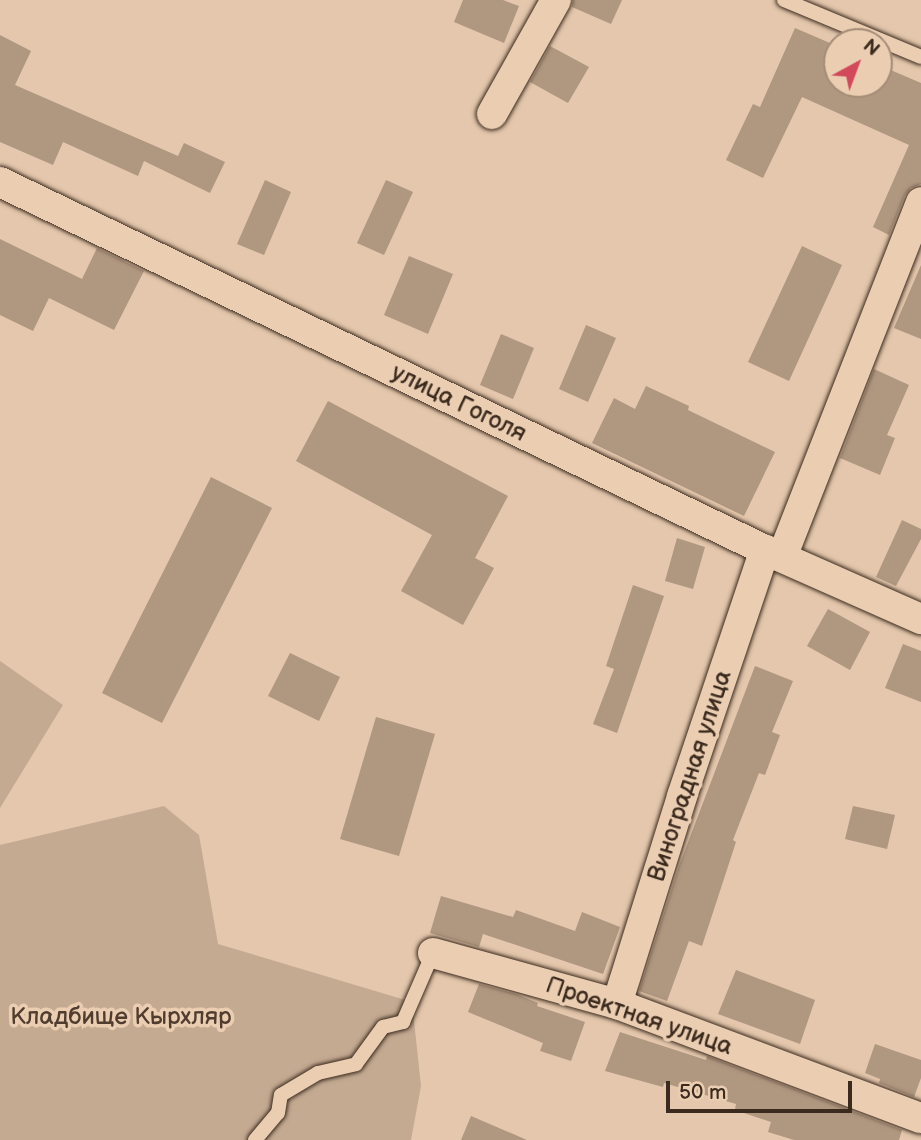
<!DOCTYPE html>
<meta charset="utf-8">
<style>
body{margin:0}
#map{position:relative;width:921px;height:1140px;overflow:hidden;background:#e4c7ac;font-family:"Balsamiq Sans",sans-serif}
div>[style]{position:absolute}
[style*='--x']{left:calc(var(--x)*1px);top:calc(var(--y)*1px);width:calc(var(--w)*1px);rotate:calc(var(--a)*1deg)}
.green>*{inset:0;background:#c5aa92}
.building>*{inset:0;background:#b09780}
.roads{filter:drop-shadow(0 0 2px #3b2a1e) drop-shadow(0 0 2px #3b2a1e)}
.lane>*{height:14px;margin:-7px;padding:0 7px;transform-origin:7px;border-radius:7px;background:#ebceb2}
.street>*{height:30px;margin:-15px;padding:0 15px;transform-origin:15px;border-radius:15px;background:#ebceb2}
span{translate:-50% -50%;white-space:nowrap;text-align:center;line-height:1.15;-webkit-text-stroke:7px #ebceb2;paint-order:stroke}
.street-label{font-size:24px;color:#3b2a1e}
.park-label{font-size:24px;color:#503d2f}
.north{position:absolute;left:823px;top:28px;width:70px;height:70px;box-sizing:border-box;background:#ebceb2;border:2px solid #a58c77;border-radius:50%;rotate:41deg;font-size:19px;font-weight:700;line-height:28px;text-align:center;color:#3b2a1e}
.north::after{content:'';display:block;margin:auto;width:24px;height:32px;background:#d1495b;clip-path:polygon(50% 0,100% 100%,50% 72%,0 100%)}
.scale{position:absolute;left:666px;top:1081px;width:186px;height:32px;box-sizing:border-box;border:4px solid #3b2a1e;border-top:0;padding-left:9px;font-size:21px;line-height:24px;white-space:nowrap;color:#3b2a1e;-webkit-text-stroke:5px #ebceb2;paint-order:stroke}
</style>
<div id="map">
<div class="green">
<i style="clip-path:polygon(0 661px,63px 705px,0 808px)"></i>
<i style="clip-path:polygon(164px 806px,199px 835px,218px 944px,412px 1002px,421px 1086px,411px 1140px,0 1140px,0 845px)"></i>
</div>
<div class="building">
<i style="clip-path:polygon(463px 0,503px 0,519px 6px,504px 43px,454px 22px)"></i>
<i style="clip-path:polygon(573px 0,622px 0,611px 24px,572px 7px)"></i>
<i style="clip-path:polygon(795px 28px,837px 46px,837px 84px,879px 84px,879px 65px,921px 83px,921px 184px,911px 188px,905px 195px,889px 235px,873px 227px,909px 145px,802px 97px,763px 178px,726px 160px,753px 104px,760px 107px)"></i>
<i style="clip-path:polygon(0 35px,31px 51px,15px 85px,178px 156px,184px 143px,225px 162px,210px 193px,144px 161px,138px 176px,63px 142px,53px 165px,0 142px)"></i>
<i style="clip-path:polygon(550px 46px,589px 67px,568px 103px,530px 82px)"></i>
<i style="clip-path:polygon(265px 180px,291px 192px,264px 255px,237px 244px)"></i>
<i style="clip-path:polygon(386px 180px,413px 192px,384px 255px,357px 243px)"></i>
<i style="clip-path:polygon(0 239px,82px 279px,97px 248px,144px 271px,114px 330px,49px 298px,33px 331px,0 315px)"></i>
<i style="clip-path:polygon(802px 246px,842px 265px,789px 381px,748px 362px)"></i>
<i style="clip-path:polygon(409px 256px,453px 274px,428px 334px,384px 315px)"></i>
<i style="clip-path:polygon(921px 265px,921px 339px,894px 328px)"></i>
<i style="clip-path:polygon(586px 325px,616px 338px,588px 402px,559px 389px)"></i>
<i style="clip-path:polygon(501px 334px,534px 348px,513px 399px,480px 385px)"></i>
<i style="clip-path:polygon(874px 369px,909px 385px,887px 435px,895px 438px,880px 475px,840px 458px)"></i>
<i style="clip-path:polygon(646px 386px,689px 406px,688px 410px,775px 452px,744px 516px,592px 443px,614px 398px,635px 409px)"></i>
<i style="clip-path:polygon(328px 401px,508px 496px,475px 558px,494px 568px,463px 625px,401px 591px,432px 535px,296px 461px)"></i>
<i style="clip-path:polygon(211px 477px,272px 508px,162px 723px,102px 693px)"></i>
<i style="clip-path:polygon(902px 520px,921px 529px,921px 539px,896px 586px,876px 577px)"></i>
<i style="clip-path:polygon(677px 538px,705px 547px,693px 589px,665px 581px)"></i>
<i style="clip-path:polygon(633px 585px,664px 596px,617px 733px,593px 724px,614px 669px,606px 666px)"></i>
<i style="clip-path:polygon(828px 609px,870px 632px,850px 670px,807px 646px)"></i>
<i style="clip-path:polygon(903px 644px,921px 651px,921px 702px,885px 688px)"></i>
<i style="clip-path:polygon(290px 653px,340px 677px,319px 721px,268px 696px)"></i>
<i style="clip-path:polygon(755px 666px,793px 681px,772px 732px,780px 735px,765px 775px,759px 773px,733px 840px,736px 842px,702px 946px,689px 941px,667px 1001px,639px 991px,679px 866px)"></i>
<i style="clip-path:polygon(376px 717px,435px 734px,399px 856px,340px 839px)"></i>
<i style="clip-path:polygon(853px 806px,895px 815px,887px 849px,845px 839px)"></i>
<i style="clip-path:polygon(441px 896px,513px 917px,516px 910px,575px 931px,582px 912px,620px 927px,603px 974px,483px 934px,479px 947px,430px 933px)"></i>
<i style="clip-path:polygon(736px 970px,815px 1000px,800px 1044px,718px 1014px)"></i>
<i style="clip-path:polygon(479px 984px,516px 994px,538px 1003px,537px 1006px,585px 1022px,571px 1061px,540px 1051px,543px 1043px,468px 1012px)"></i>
<i style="clip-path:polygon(620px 1032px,706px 1060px,707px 1056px,902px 1130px,899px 1140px,794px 1140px,768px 1132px,771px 1122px,735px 1110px,736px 1104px,664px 1083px,663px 1087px,605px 1071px)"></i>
<i style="clip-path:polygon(875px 1044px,921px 1060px,921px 1078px,914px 1097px,879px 1083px,880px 1079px,865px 1073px)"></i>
<i style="clip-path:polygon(471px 1116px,527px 1140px,461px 1140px)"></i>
</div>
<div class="roads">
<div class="lane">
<i style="--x:784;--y:0;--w:148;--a:22.6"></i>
<i style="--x:255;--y:1140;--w:35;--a:-50"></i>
<i style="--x:278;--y:1113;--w:18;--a:-81"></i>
<i style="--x:281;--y:1095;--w:43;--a:-30.7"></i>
<i style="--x:318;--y:1073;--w:39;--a:-13"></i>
<i style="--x:356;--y:1064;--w:46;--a:-53.9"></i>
<i style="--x:383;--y:1027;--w:21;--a:-14"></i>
<i style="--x:403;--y:1022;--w:75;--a:-66.5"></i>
</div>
<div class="street">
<i style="--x:492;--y:114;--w:131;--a:-60.7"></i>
<i style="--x:0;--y:182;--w:849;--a:25.69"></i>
<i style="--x:765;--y:550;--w:171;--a:23.9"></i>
<i style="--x:782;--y:557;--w:381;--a:-68.6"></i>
<i style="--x:433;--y:953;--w:191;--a:15.5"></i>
<i style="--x:617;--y:1004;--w:325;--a:20.6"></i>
<i style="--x:617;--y:1004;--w:218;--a:-72.6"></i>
<i style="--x:682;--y:796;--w:260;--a:-71.4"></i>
</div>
</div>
<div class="street-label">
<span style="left:459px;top:403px;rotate:26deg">улица Гоголя</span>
<span style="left:690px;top:776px;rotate:-72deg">Виноградная улица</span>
<span style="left:639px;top:1016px;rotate:19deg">Проектная улица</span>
</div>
<div class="park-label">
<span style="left:121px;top:1017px">Кладбище Кырхляр</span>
</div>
<div class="north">N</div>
<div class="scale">50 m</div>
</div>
